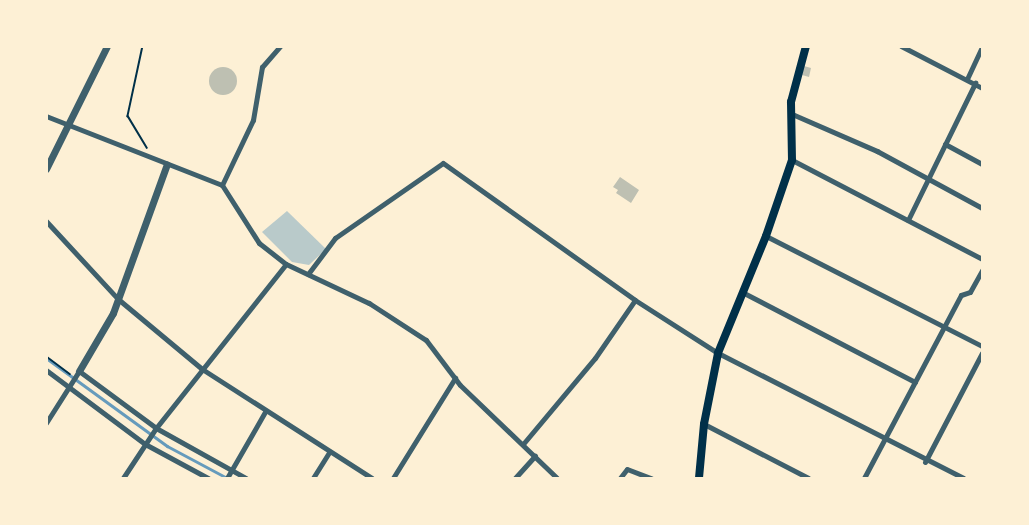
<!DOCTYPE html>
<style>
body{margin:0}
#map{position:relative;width:1029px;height:525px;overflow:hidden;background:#fdf0d5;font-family:"Nunito Sans",sans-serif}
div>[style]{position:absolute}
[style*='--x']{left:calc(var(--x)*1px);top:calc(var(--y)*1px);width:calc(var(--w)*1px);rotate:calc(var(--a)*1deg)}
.green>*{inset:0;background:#b9caca}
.stream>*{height:3px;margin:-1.5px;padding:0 1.5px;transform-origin:1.5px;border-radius:1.5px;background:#669bbc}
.building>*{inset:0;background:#bec0b2}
.round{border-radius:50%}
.path>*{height:1.5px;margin:-0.75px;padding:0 0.75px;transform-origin:0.75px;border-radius:0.75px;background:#003049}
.minor>*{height:5px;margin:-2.5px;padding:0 2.5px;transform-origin:2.5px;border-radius:2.5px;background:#3f606c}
.tertiary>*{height:7px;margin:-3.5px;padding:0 3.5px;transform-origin:3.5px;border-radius:3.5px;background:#3f606c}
.secondary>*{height:8px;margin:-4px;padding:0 4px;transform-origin:4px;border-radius:4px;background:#003049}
span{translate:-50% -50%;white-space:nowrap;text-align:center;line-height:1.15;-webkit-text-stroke:4.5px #fdf0d5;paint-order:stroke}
.frame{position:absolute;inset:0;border:48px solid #fdf0d5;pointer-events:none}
</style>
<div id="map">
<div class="green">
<i style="clip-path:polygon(287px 211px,326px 249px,309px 265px,292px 262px,262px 232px)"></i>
</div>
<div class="stream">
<i style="--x:46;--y:358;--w:150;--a:36"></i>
<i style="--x:167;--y:446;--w:68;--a:28.1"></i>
</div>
<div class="building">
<i style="clip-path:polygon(804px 66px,811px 68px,809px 77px,802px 75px)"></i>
<i class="round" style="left:209px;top:67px;width:28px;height:28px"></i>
<i style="clip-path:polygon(620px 177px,639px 190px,631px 203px,616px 193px,618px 190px,613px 187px)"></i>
</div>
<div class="path">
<i style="--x:143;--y:46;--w:72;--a:102.1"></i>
<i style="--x:128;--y:116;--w:37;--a:59"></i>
<i style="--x:46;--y:356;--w:30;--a:37"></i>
</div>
<div class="minor">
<i style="--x:901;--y:46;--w:91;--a:27.4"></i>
<i style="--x:967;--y:79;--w:35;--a:-65"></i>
<i style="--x:792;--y:114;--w:93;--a:23.5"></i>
<i style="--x:877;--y:151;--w:119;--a:28.5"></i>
<i style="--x:46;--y:116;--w:189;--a:21.4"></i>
<i style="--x:222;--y:185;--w:72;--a:-64.5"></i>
<i style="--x:253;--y:120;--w:54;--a:-80.4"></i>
<i style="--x:262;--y:67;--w:28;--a:-49"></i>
<i style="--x:945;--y:144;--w:42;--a:28.4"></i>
<i style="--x:792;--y:160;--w:214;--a:27.5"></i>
<i style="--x:222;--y:185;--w:69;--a:57.5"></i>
<i style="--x:259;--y:243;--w:34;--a:38"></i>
<i style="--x:286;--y:264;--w:92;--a:25.2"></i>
<i style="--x:369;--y:303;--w:68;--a:33"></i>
<i style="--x:426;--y:340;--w:56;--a:52.9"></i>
<i style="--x:460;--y:385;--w:134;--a:43.8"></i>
<i style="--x:908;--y:220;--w:153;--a:-63.9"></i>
<i style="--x:46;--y:221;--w:106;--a:47.3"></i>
<i style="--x:118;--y:299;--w:109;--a:39.8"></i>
<i style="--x:202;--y:369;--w:202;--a:32.7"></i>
<i style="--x:766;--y:236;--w:242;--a:27"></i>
<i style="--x:308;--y:274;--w:45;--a:-53.1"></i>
<i style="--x:335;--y:238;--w:131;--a:-34.8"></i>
<i style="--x:443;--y:163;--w:236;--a:35.5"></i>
<i style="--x:635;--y:300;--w:98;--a:32.6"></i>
<i style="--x:718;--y:353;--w:275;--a:27"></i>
<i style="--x:742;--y:292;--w:195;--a:27.5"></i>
<i style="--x:46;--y:370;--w:124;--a:36.8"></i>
<i style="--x:145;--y:444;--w:72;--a:28.4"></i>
<i style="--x:46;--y:423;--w:62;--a:-57.6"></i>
<i style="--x:79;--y:371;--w:96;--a:36.5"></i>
<i style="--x:156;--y:428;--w:103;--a:29.1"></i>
<i style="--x:704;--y:424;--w:117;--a:27.4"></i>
<i style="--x:523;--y:444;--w:112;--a:-50.1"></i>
<i style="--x:595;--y:358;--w:70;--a:-55.4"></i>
<i style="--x:925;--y:462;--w:123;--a:-62.4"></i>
<i style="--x:123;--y:478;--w:60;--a:-56.6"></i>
<i style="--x:156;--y:428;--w:209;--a:-51.6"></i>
<i style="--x:227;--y:478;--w:76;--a:-60.1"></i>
<i style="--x:313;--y:478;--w:31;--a:-58"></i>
<i style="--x:393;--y:478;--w:118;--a:-58.2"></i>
<i style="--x:515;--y:478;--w:30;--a:-48"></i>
<i style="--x:620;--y:478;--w:11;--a:-52"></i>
<i style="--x:627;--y:469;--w:26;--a:21"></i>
<i style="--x:864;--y:478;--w:207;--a:-62.1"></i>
<i style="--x:961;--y:295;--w:9;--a:-18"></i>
<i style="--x:970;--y:292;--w:25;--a:-61"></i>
</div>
<div class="tertiary">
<i style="--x:46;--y:169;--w:137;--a:-63.6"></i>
<i style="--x:79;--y:371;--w:67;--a:-59.6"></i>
<i style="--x:113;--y:313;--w:158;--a:-70.1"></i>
</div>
<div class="secondary">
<i style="--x:699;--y:478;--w:54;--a:-84.7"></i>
<i style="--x:704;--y:424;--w:72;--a:-78.8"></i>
<i style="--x:718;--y:353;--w:126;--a:-67.7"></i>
<i style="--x:766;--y:236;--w:80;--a:-71.1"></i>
<i style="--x:792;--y:160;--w:58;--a:-91"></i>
<i style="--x:791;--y:102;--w:58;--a:-75"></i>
</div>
<div class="frame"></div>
</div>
